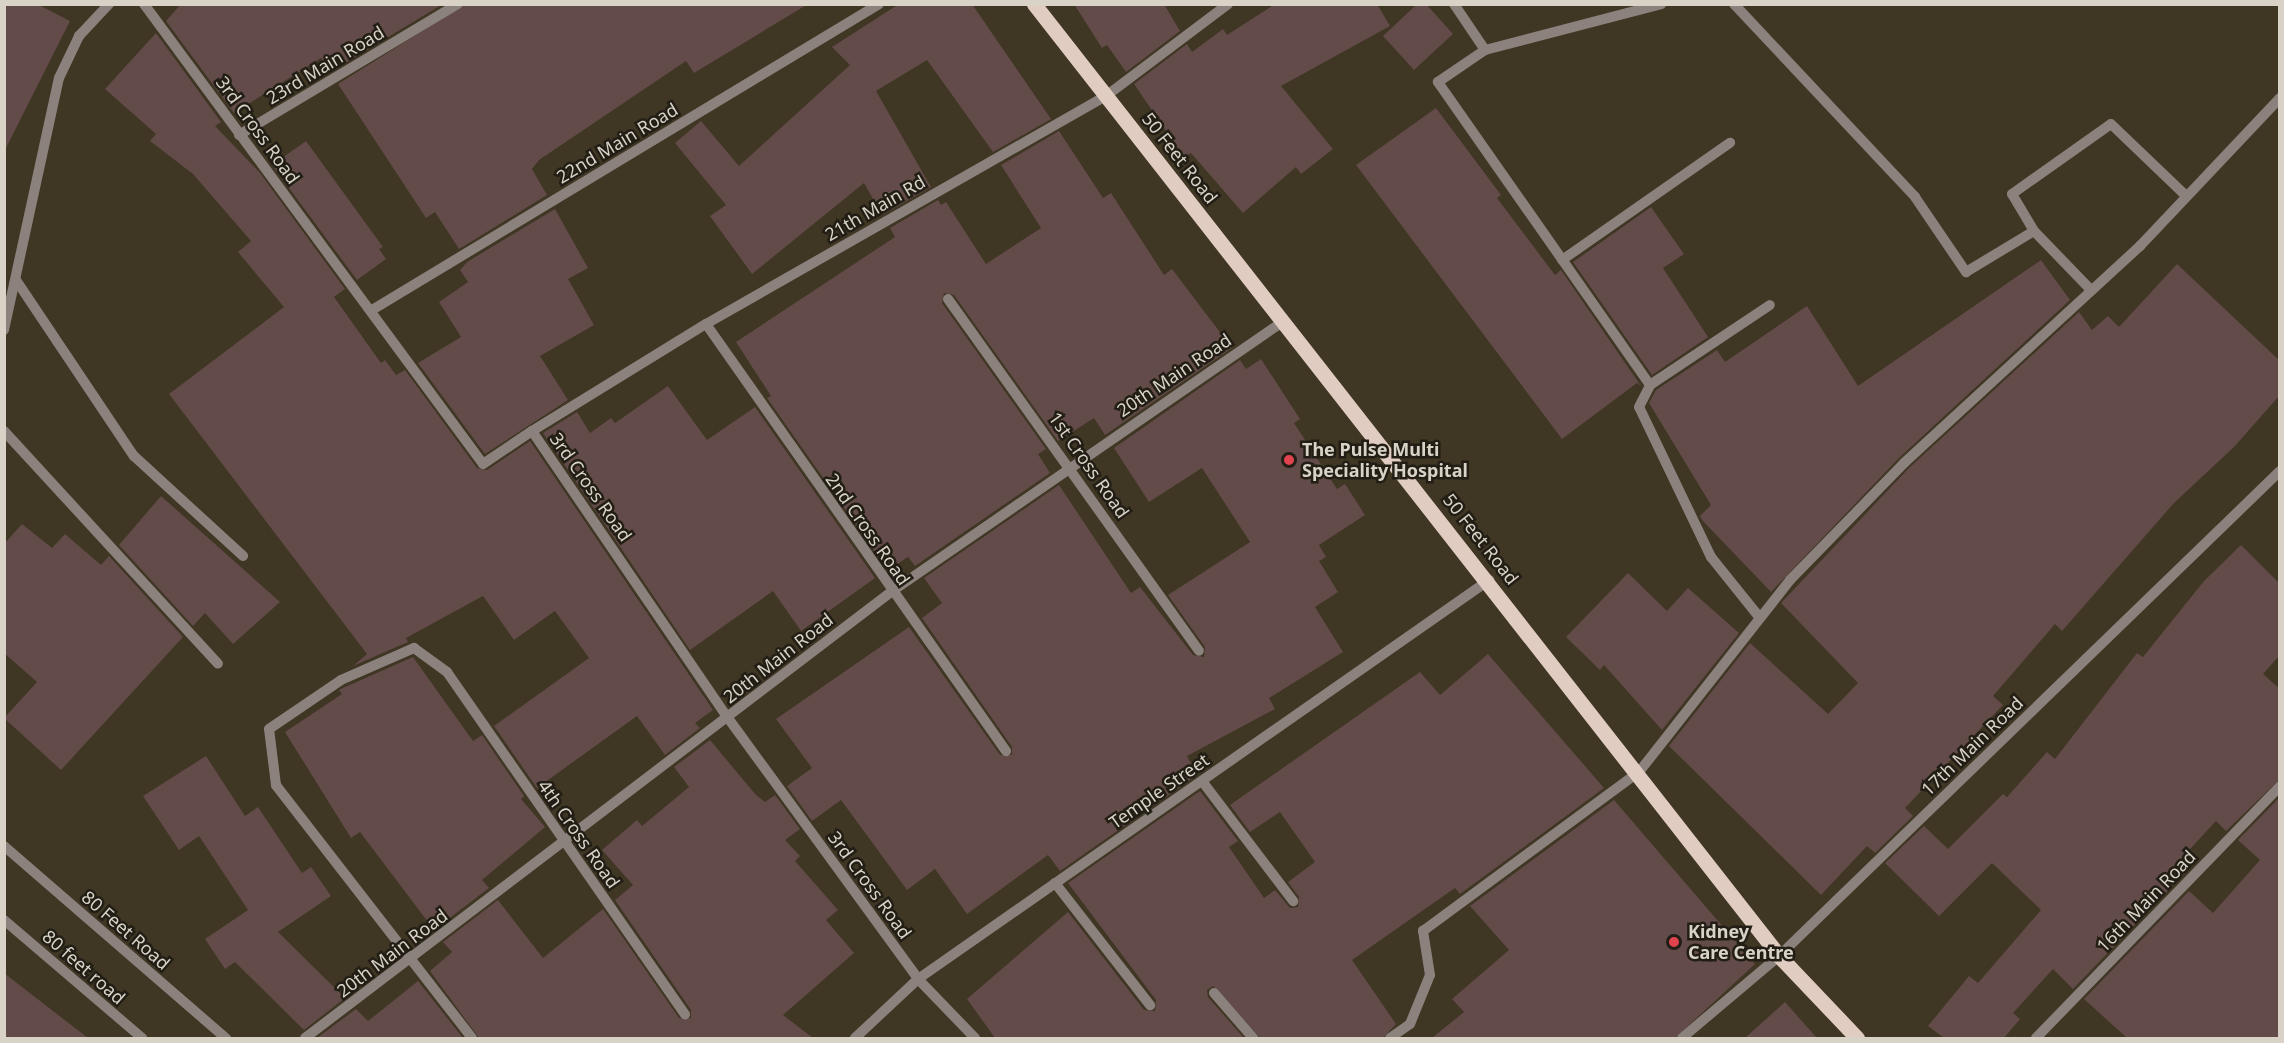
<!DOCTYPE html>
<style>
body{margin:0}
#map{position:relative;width:2284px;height:1043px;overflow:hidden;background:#3f3624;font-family:"Noto Sans",sans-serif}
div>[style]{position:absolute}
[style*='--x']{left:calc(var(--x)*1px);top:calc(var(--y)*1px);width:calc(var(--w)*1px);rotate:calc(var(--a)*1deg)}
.building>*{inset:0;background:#624b48}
.minor>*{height:10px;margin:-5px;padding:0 5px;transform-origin:5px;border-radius:5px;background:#8c827d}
.major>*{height:15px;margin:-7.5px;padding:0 7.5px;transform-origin:7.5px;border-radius:7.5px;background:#e1ccc2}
.dots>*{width:16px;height:16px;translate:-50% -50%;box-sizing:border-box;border:3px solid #221e16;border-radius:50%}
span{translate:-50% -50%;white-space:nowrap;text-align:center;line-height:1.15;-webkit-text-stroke:5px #221e16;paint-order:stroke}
.street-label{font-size:18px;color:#d8d2c7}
.poi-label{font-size:18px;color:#d8d2c7;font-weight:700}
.left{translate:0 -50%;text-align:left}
.frame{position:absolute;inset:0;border:6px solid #d8d2c7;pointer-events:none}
</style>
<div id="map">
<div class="building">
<i style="clip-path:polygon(4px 4px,37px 4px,70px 21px,4px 152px)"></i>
<i style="clip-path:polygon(181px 4px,443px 4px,330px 72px,321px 58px,234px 113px,166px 21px)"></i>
<i style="clip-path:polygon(465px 4px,808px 4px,694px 73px,686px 61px,539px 160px,532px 169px,547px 195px,459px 249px,435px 212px,426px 218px,338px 84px)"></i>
<i style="clip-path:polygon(899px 4px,972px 4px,1051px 119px,993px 152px,927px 60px,876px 91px,931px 187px,882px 215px,864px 183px,752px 274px,710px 216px,726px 205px,675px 143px,701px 121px,739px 166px,850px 65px,832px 47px)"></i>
<i style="clip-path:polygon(1074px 4px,1164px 4px,1180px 31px,1126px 72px,1107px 45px,1102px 48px)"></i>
<i style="clip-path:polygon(1275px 4px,1377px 4px,1390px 26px,1281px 86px,1333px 149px,1301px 174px,1296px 167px,1243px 213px,1191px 153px,1184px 157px,1134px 84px,1187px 44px,1192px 52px,1223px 29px,1227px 35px)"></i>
<i style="clip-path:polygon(1417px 4px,1426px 4px,1453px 34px,1414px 70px,1383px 36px)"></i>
<i style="clip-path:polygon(156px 33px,221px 122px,215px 126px,260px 173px,345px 289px,334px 297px,381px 363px,385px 360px,396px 375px,405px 370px,477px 468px,487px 470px,530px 441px,713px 710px,695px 723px,700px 728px,665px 755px,637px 716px,537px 788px,494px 726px,589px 658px,555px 611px,514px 640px,483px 596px,406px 638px,408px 642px,353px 666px,367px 654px,169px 394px,284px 307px,238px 252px,251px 241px,193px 174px,150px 141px,156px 134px,105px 89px)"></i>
<i style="clip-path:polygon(1436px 108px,1501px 195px,1497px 198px,1555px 275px,1561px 270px,1641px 386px,1637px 383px,1562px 439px,1356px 165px)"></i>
<i style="clip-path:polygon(1059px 131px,1103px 198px,1111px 193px,1164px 275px,1172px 269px,1232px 348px,1105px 435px,1094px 418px,1058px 441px,954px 295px,944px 293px,942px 303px,1046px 449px,1038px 454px,1050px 473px,915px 566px,908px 557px,888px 570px,767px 398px,771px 396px,736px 342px,895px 237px,890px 228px,938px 200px,941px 205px,946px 202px,986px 264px,1041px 228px,1001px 165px)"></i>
<i style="clip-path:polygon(306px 141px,383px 247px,379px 249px,386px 259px,357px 280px,272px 165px)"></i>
<i style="clip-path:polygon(1651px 207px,1684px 254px,1663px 268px,1708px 337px,1652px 375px,1573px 262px)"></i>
<i style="clip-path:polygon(555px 209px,588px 268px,568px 279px,594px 325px,540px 356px,568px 400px,485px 454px,418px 363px,461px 337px,439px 302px,468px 282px,460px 270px,467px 262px)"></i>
<i style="clip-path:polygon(2041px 260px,2070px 300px,1899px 458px,1771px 592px,1702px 520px,1700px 516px,1711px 505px,1649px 403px,1656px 390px,1717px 350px,1725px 362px,1807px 306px,1858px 386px)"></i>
<i style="clip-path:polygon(2177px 264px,2280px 361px,2280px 395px,2234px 447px,2174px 503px,2062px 631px,2055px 624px,1993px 696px,2003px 705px,1905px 808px,1913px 816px,1875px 853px,1867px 846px,1821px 895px,1669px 746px,1750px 643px,1828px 714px,1858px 683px,1781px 603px,1909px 468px,2079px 312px,2092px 330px,2108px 316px,2119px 327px)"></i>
<i style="clip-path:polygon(1261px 359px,1300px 419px,1294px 423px,1337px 489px,1345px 484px,1365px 515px,1319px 545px,1326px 557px,1319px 561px,1338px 592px,1315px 607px,1343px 652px,1269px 698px,1275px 709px,1187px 756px,1197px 775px,1060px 871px,1048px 855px,967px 914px,935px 869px,907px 890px,841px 800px,812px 821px,787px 786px,812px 768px,776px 719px,909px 627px,1000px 755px,1012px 755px,1012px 747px,922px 618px,942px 603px,924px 578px,1059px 485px,1131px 593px,1140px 587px,1193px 655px,1204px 657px,1205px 647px,1168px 595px,1250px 542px,1202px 468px,1149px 502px,1114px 448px,1240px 360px,1246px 369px)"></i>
<i style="clip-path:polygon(668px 386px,707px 440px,755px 407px,875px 578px,801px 631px,773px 591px,690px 650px,543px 433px,577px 412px,590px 433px,611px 418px,615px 423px)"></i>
<i style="clip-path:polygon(161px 496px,280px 602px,233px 644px,205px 613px,193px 626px,119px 545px)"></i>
<i style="clip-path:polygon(22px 524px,52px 548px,65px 534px,101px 565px,109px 556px,183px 637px,61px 770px,4px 718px,37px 682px,4px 653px,4px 544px)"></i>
<i style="clip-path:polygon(2241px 545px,2280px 584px,2280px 655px,2263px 674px,2280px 689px,2280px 779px,2226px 831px,2216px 821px,2168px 873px,2177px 881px,2073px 989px,2053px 969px,2013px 1013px,2020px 1019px,2004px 1038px,1944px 1038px,1928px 1026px,1969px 976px,1978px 983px,2041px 910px,1992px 863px,1939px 916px,1885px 863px,1924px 826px,1948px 849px,2003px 794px,2007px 797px,2047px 752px,2055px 759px,2137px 653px,2143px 657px,2204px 581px)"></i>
<i style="clip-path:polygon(1628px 573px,1667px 611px,1688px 588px,1739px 633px,1662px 730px,1604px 665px,1600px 670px,1566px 637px)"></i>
<i style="clip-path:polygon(1488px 654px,1604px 788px,1460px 894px,1455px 888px,1352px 960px,1396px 1024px,1383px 1038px,1260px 1038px,1213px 986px,1207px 990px,1208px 997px,1244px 1038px,995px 1038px,967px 999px,1068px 912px,1144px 1010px,1155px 1011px,1156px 1000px,1068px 883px,1200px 791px,1238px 841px,1229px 847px,1264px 898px,1275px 890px,1290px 908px,1298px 907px,1299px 897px,1288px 882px,1315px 862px,1280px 812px,1250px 832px,1230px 805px,1420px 672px,1440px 695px)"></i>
<i style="clip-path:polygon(413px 657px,473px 741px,482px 735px,524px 796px,521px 799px,545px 827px,482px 880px,489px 888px,434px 930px,360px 832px,351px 838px,285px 732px,342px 694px,339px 690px,345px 687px)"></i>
<i style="clip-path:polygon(710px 740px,756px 795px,765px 802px,775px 795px,800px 829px,785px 840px,800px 856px,795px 861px,838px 910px,826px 920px,854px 953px,783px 1015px,813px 1038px,479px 1038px,430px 971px,452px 952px,443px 942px,498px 900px,543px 958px,603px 909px,679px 1018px,691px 1018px,691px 1010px,615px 900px,633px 885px,602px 850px,637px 820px,642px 826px,689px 787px,674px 767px)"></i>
<i style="clip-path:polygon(206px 756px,245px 816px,258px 807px,302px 873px,311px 867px,331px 896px,278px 932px,345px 998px,304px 1030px,235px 962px,225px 969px,205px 939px,248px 910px,199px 836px,179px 850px,143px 796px)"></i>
<i style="clip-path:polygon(2280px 797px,2280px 1038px,2127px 1038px,2084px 999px,2189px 891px,2213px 913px,2260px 860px,2238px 840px)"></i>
<i style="clip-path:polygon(1614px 800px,1755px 964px,1675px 1038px,1432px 1038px,1464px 1012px,1452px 999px,1509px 950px,1470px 906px)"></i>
<i style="clip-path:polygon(4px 973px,88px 1038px,4px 1038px)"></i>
<i style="clip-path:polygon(418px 981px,463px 1038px,317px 1038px,356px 1009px,368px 1021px)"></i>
<i style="clip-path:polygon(1785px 1002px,1817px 1038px,1745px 1038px)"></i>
</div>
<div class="minor">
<i style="--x:144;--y:4;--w:571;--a:53.61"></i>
<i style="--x:483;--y:464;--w:59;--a:-34"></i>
<i style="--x:532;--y:431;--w:348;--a:55.7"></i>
<i style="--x:728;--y:718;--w:323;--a:53.9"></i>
<i style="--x:918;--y:979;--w:82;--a:46"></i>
<i style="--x:1454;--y:4;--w:55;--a:56"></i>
<i style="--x:1734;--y:4;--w:265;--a:46.8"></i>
<i style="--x:1915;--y:197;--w:91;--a:55.8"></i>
<i style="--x:1966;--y:272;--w:79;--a:-31.1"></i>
<i style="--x:2034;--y:231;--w:82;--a:46"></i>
<i style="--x:239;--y:135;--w:255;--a:-30.9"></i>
<i style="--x:2034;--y:231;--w:43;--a:-120.7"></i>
<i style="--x:2012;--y:194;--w:121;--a:-35.3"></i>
<i style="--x:2111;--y:124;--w:104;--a:43.8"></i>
<i style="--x:1562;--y:260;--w:205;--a:-34.9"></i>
<i style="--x:16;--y:280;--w:212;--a:56.2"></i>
<i style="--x:134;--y:456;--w:148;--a:42.5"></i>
<i style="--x:948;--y:299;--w:432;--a:54.5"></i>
<i style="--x:372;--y:310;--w:592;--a:-31.11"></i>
<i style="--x:706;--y:324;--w:522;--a:54.91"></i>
<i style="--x:4;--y:330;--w:258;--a:-77.7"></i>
<i style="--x:59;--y:78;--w:47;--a:-64.5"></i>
<i style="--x:79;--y:36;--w:44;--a:-46.8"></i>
<i style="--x:1650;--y:385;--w:370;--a:-125"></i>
<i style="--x:1438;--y:82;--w:57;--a:-34.2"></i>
<i style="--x:1485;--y:50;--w:182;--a:-14.6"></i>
<i style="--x:4;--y:431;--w:316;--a:47.4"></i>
<i style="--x:532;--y:431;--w:204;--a:-31.6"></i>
<i style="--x:706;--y:324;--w:460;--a:-29.7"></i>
<i style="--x:1106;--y:96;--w:153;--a:-37"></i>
<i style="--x:1760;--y:618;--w:78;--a:-128.8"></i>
<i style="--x:1711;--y:557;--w:166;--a:-115.6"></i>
<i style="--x:1639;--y:407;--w:25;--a:-63"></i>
<i style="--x:1650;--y:385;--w:144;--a:-33.7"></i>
<i style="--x:1202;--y:781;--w:151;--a:52.8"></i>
<i style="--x:4;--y:846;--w:294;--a:40.9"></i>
<i style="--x:1055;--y:883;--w:155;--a:52.1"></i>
<i style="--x:4;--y:920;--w:182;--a:40.5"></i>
<i style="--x:1214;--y:993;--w:60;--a:49.1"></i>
<i style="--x:305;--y:1038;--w:736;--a:-37.27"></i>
<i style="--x:891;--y:592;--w:477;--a:-34.6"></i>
<i style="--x:472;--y:1038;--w:320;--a:-127.8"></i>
<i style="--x:276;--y:785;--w:56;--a:-97.1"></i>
<i style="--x:269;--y:729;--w:87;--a:-34.2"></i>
<i style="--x:341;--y:680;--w:80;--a:-23.7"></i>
<i style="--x:414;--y:648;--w:41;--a:36"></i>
<i style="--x:447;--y:672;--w:417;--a:55.2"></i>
<i style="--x:855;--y:1038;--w:86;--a:-43.1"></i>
<i style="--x:918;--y:979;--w:697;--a:-34.94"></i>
<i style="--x:1390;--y:1038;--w:24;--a:-35"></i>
<i style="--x:1410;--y:1024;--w:53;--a:-67.8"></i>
<i style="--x:1430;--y:975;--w:45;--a:-99"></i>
<i style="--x:1423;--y:931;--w:268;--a:-36.4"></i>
<i style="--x:1639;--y:772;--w:244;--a:-51.8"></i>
<i style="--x:1790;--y:580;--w:163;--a:-45.7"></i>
<i style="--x:1904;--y:463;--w:321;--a:-42.6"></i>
<i style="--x:2140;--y:246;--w:204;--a:-46.6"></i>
<i style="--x:1682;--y:1038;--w:127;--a:-40.2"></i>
<i style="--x:1779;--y:956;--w:697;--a:-44.07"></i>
<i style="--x:2036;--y:1038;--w:351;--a:-45.9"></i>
</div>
<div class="major">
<i style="--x:1034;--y:4;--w:1209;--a:51.95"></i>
<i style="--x:1779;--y:956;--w:113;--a:46.4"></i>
</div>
<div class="dots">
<i style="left:1289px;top:460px;background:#e0444e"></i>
<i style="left:1674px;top:942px;background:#e0444e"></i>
</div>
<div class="street-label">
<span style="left:325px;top:65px;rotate:-31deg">23rd Main Road</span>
<span style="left:258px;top:130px;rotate:54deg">3rd Cross Road</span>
<span style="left:617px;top:143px;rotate:-31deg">22nd Main Road</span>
<span style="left:1180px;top:158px;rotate:52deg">50 Feet Road</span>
<span style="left:875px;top:208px;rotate:-30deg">21th Main Rd</span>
<span style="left:1174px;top:375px;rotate:-34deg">20th Main Road</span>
<span style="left:1089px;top:465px;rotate:55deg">1st Cross Road</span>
<span style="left:591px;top:487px;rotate:55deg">3rd Cross Road</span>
<span style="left:868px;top:529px;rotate:55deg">2nd Cross Road</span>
<span style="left:1481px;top:539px;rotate:52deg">50 Feet Road</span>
<span style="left:778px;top:658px;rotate:-38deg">20th Main Road</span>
<span style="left:1972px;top:746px;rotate:-44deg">17th Main Road</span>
<span style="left:1159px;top:791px;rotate:-35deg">Temple Street</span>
<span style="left:579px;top:834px;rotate:55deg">4th Cross Road</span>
<span style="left:870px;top:885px;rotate:54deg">3rd Cross Road</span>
<span style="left:2146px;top:901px;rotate:-46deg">16th Main Road</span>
<span style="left:126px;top:930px;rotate:41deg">80 Feet Road</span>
<span style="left:392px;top:953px;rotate:-37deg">20th Main Road</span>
<span style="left:84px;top:967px;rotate:41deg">80 feet road</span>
</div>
<div class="poi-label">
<span class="left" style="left:1302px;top:460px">The Pulse Multi<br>Speciality Hospital</span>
<span class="left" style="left:1688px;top:942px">Kidney<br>Care Centre</span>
</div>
<div class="frame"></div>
</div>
